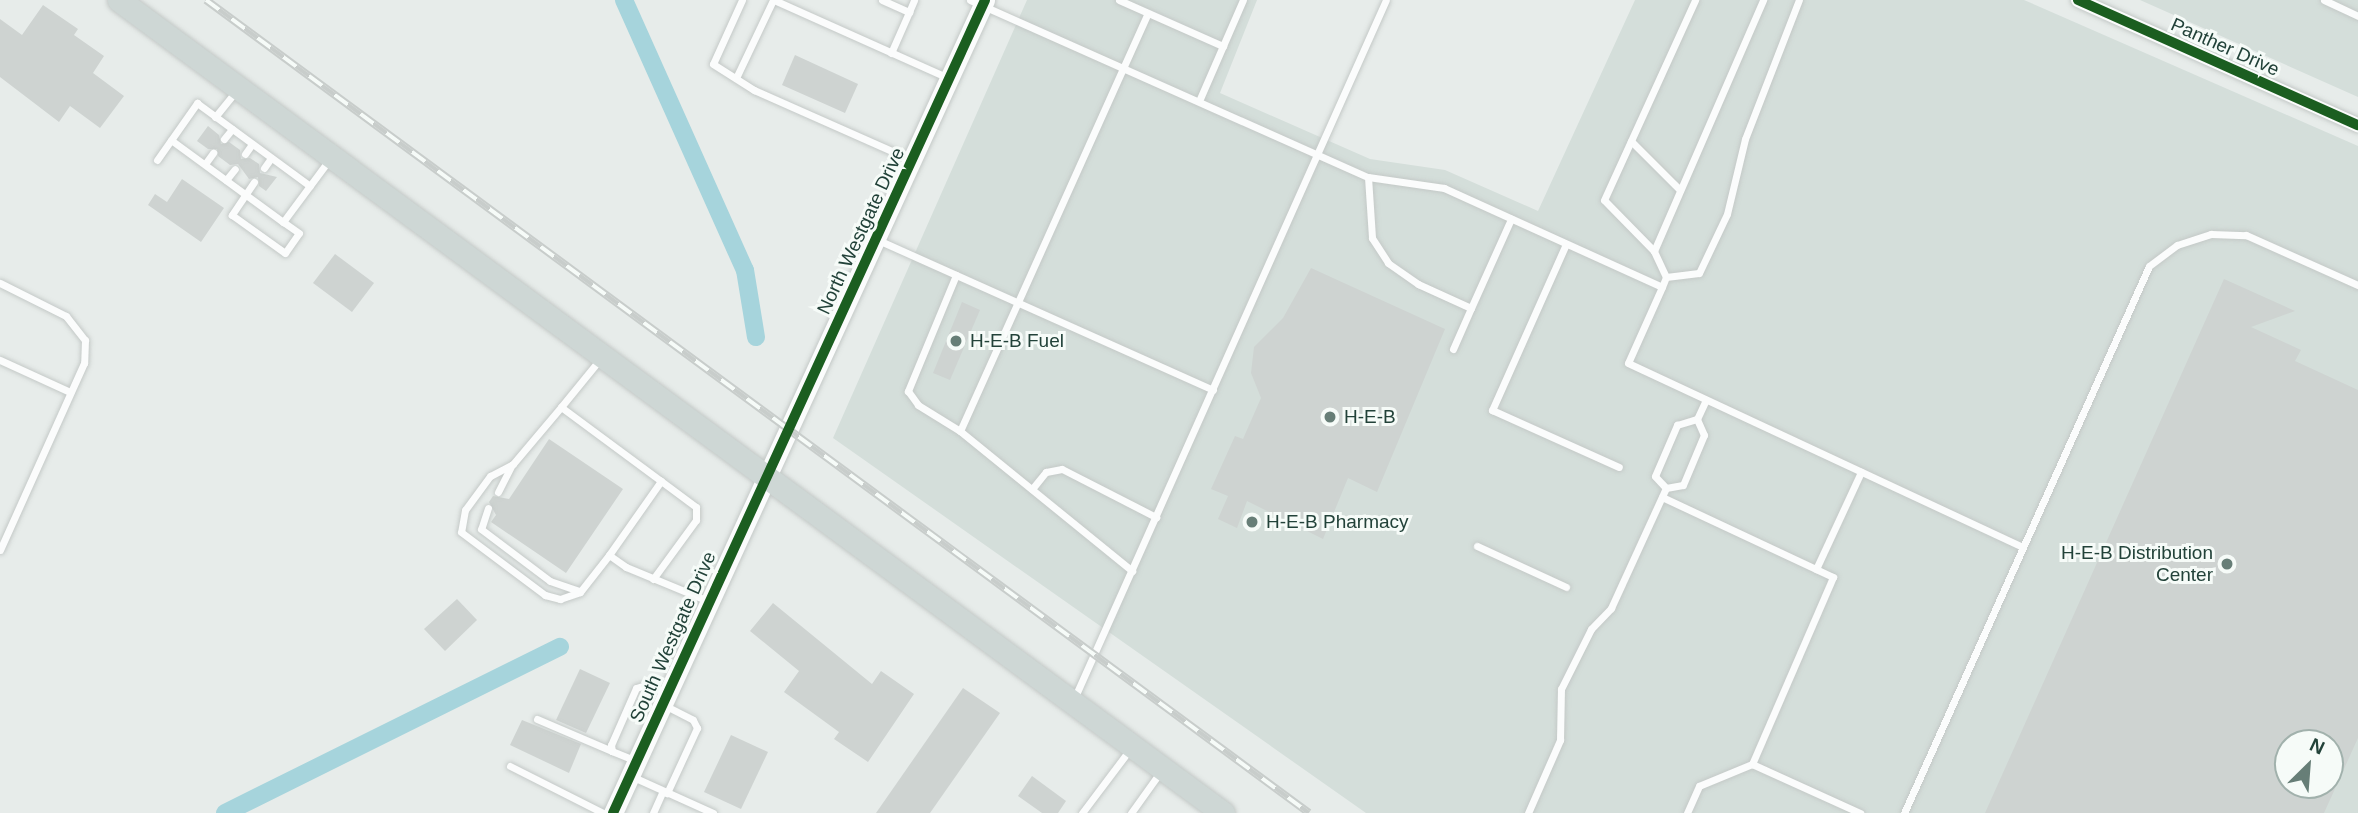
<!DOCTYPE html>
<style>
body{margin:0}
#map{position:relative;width:2358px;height:813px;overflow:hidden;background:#e7ecea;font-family:Helvetica,sans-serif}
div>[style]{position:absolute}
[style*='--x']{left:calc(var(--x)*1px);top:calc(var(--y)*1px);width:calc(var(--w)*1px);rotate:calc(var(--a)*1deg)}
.built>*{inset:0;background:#d4deda}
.canal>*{height:18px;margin:-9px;padding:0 9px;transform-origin:9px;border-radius:9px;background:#a6d4dc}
.building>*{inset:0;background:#ced3d1}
.roads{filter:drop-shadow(0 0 2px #c4c9c7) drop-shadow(0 0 2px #c4c9c7)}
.lane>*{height:7px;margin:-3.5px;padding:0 3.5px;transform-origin:3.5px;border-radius:3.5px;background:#fbfcfc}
.street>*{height:14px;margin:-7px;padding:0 7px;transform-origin:7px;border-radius:7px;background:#fbfcfc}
.secondary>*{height:19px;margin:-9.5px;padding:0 9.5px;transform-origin:9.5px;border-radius:9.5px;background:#fbfcfc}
.primary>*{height:23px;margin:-11.5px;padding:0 11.5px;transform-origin:11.5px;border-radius:11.5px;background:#ced7d5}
.rail>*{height:8px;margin-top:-4px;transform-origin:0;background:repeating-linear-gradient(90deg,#f6fbf8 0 16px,#c8cdcb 0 32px);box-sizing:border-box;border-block:2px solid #c8cdcb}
.cycleway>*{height:10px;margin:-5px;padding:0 5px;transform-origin:5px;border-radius:5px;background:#1b5e20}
.dots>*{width:19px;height:19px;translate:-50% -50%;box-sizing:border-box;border:4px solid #f6fbf8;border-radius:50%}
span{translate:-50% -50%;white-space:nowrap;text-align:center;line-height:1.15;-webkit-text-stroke:6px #f6fbf8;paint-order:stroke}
.street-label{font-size:19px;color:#224239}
.poi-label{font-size:19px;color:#224239}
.left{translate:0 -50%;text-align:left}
.right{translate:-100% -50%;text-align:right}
.north{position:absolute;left:2274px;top:729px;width:70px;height:70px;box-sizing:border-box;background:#f6fbf8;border:2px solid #a1b1ac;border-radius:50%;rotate:25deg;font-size:19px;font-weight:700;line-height:28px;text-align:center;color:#224239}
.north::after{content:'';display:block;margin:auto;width:24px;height:32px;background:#677e77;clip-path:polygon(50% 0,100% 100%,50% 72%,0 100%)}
</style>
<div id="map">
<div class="built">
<i style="clip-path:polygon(evenodd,1027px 0,1257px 0,1220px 93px,1370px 159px,1445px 170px,1538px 211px,1635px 0,2024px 0,2358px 146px,2358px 813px,1366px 813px,833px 438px,1027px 0,2288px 743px,2330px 743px,2330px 785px,2288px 785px,2288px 743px)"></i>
<i style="clip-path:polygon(2140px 0,2358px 0,2358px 97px)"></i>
</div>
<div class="canal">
<i style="--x:624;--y:0;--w:296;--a:65.9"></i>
<i style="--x:745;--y:270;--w:68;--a:80.7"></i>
<i style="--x:225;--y:813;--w:374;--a:-26.4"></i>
</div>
<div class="building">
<i style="clip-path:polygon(43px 5px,78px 29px,74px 35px,104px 56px,93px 73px,124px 96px,100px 128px,70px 106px,59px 122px,0 77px,0 19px,22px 35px)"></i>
<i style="clip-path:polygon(795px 55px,858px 84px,845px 113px,782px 85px)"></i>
<i style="clip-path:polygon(208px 126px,219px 135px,221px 144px,229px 142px,240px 150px,241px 159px,250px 158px,259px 164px,260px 173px,277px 177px,266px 191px,259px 186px,258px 177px,249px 179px,238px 164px,230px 165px,218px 156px,217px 149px,208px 149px,197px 141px)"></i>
<i style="clip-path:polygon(182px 179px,224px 208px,201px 242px,148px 205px,155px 194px,167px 202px)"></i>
<i style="clip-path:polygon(335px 254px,374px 283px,352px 312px,313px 283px)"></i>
<i style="clip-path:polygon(1311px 268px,1445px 329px,1377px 492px,1348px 478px,1323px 539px,1247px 501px,1237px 528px,1218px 519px,1228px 496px,1211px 489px,1235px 436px,1243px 439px,1261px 398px,1251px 373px,1254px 347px,1283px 318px)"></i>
<i style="clip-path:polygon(evenodd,2224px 279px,2295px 311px,2251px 327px,2301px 350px,2295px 361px,2358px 390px,2358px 738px,2324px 813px,1985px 813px,2224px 279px,2288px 743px,2330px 743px,2330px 785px,2288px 785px,2288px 743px)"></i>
<i style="clip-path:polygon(962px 302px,980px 310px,950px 380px,933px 373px)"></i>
<i style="clip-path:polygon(549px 439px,623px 489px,566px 573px,491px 522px,496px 515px,489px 502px,493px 496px,509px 499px)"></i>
<i style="clip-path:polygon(457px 599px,477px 620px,445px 651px,424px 629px)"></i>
<i style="clip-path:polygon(773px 603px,872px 684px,881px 671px,914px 694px,868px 762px,834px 739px,839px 732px,784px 692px,799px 671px,750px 631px)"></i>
<i style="clip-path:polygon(580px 669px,610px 683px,586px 733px,556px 720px)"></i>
<i style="clip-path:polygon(963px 688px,1000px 713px,930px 813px,876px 813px)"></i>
<i style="clip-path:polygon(522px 720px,581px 744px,569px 773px,510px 745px)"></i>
<i style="clip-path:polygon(731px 735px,768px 752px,741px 809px,704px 792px)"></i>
<i style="clip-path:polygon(1032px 776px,1066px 801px,1058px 813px,1042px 813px,1018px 796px)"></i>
</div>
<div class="roads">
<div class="lane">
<i style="--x:742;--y:0;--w:70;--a:114.4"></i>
<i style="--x:713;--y:64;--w:49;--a:32.4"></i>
<i style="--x:754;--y:90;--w:171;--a:23.9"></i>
<i style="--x:774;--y:0;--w:191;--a:24.1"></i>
<i style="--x:882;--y:0;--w:30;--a:24"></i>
<i style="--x:909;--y:12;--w:13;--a:-67"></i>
<i style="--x:970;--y:0;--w:436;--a:24"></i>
<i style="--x:1368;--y:177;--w:77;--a:8.2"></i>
<i style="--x:1444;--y:188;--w:239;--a:24.4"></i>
<i style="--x:1662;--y:287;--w:11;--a:-68"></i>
<i style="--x:1666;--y:277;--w:29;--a:-115"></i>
<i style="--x:1654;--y:251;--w:274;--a:-66.5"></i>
<i style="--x:1119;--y:0;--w:114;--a:23.9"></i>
<i style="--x:2324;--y:0;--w:38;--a:25"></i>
<i style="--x:891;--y:53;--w:45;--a:-66.3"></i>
<i style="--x:736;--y:78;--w:86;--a:-64.6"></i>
<i style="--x:1199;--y:101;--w:110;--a:-66.5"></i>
<i style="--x:215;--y:117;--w:33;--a:-51"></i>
<i style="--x:224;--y:139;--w:13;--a:-51"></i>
<i style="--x:171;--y:140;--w:139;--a:36.2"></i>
<i style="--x:283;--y:222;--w:77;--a:-53.4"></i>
<i style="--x:1631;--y:141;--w:69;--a:45"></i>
<i style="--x:245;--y:154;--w:12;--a:-55"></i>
<i style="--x:157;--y:160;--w:70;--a:-54.9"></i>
<i style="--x:197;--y:103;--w:140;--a:36.3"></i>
<i style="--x:205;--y:164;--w:14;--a:-54"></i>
<i style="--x:264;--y:168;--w:12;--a:-55"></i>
<i style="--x:1368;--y:177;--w:61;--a:86.2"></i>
<i style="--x:1372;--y:238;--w:30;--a:57"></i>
<i style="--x:1388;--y:263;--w:37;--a:35"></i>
<i style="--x:1418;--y:284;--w:58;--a:24.4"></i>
<i style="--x:1471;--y:308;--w:98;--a:-65.8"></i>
<i style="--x:226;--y:180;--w:14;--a:-51"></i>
<i style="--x:254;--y:182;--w:40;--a:124"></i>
<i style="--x:232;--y:215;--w:65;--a:35.6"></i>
<i style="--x:285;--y:253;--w:24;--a:-55"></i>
<i style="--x:299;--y:233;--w:19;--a:-145"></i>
<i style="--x:878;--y:240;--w:367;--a:24.1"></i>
<i style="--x:1566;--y:244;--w:182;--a:114"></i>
<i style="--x:1492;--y:410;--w:139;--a:24.2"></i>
<i style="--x:1654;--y:251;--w:71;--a:-134.4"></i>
<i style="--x:1604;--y:200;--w:220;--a:-65.5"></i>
<i style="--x:956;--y:275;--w:126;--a:112.5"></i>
<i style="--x:908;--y:391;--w:17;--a:54"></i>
<i style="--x:918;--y:405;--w:49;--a:31.8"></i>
<i style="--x:960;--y:431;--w:222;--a:39.1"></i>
<i style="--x:1666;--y:277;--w:33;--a:-7"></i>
<i style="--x:1699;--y:273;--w:65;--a:-64.6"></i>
<i style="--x:1727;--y:214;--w:77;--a:-76.5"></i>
<i style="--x:1745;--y:139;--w:149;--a:-68.8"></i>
<i style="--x:0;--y:283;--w:74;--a:26.6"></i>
<i style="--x:66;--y:316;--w:31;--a:52"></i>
<i style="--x:85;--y:340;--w:23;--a:92"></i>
<i style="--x:84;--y:363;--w:205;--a:114.2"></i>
<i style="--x:1662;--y:287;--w:83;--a:114.1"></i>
<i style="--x:1628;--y:363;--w:434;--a:25"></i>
<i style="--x:1453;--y:349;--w:45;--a:-66.3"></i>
<i style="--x:601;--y:358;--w:63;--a:129.2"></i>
<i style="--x:561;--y:407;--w:124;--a:36.5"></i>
<i style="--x:661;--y:481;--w:90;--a:125.1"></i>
<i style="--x:609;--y:555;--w:21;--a:35"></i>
<i style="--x:626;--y:567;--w:89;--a:22.5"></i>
<i style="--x:0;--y:360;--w:77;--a:24.6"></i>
<i style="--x:561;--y:407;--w:75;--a:130.1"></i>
<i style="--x:513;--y:464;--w:26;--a:152"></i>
<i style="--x:490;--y:476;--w:42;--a:126.3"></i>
<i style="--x:465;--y:510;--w:22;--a:100"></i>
<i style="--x:461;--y:532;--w:105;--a:36.9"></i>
<i style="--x:545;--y:595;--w:16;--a:15"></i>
<i style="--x:560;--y:599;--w:21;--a:-19"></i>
<i style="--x:580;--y:592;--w:47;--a:-51.9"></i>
<i style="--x:960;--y:431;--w:458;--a:-65.8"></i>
<i style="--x:1666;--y:488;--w:17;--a:-10"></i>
<i style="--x:1683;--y:485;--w:54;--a:-67.2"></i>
<i style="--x:1704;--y:435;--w:17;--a:-114"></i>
<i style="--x:1697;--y:419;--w:21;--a:-65"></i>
<i style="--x:1666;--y:488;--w:16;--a:-133"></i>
<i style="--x:1655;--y:476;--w:56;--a:-66.7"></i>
<i style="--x:1677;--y:425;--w:21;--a:-17"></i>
<i style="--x:1032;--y:489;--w:22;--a:-51"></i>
<i style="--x:1046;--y:472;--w:16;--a:-11"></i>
<i style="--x:1062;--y:469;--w:106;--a:27.1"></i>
<i style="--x:498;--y:492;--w:30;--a:-63"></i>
<i style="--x:1662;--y:497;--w:189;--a:25.1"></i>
<i style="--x:1833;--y:577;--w:204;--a:113.4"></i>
<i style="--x:1752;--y:764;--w:57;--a:157.5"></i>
<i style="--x:1699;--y:786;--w:30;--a:114"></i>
<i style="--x:488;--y:508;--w:22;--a:108"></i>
<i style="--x:481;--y:529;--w:86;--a:37"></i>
<i style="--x:550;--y:581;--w:31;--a:19"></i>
<i style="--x:1477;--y:546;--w:98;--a:24.7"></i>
<i style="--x:1816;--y:569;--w:107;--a:-65.1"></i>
<i style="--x:653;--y:579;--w:73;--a:-53.9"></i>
<i style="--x:696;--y:520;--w:13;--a:-90"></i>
<i style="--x:696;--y:507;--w:44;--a:-143.4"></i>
<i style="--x:1074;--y:699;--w:765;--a:-65.95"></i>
<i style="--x:666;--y:706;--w:30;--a:27"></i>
<i style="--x:693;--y:720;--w:9;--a:63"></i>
<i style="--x:697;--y:728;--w:72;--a:114.8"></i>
<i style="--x:537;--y:719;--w:82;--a:23.1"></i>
<i style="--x:634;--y:760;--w:24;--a:-158"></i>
<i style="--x:612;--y:751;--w:6;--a:-99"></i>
<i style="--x:611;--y:745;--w:62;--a:-66.3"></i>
<i style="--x:636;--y:688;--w:9;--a:-18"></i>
<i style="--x:645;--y:685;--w:22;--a:18"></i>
<i style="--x:1752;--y:764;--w:119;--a:24.4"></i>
<i style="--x:510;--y:766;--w:104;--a:26.8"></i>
<i style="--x:631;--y:776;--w:90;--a:24.3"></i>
<i style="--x:653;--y:813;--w:24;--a:-66"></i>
<i style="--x:1082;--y:813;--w:80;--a:-53.1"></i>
<i style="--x:1131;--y:813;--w:52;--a:-54.5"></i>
<i style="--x:1528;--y:813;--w:80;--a:-66.3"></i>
<i style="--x:1560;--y:740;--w:51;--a:-88.9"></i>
<i style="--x:1561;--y:689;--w:67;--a:-63.4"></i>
<i style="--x:1591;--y:629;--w:29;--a:-46"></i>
<i style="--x:1611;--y:608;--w:132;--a:-65.4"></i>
<i style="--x:1904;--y:813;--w:599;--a:-65.87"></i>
<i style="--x:2149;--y:266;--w:35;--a:-37"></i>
<i style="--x:2177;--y:245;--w:36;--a:-18"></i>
<i style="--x:2211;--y:234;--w:35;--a:2"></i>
<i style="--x:2246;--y:235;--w:123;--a:24.1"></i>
</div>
<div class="street">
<i style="--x:2078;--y:0;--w:307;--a:24.1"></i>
</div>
<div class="secondary">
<i style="--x:613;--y:813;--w:894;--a:-65.41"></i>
</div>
<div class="primary">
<i style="--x:119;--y:0;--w:1371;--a:36.37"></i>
</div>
</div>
<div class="rail">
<i style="--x:206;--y:0;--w:1370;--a:36.39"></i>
</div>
<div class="cycleway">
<i style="--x:2078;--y:0;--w:307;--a:24.1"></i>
<i style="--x:613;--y:813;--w:894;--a:-65.41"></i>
</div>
<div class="dots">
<i style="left:956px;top:341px;background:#677e77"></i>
<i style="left:1330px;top:417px;background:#677e77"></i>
<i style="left:1252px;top:522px;background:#677e77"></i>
<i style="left:2227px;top:564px;background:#677e77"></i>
</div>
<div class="street-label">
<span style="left:2225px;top:47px;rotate:24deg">Panther Drive</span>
<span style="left:861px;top:231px;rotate:-65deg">North Westgate Drive</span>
<span style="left:673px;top:637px;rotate:-66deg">South Westgate Drive</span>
</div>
<div class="poi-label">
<span class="left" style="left:970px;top:341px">H-E-B Fuel</span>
<span class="left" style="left:1344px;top:417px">H-E-B</span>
<span class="left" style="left:1266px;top:522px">H-E-B Pharmacy</span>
<span class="right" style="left:2213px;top:564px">H-E-B Distribution<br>Center</span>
</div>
<div class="north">N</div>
</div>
